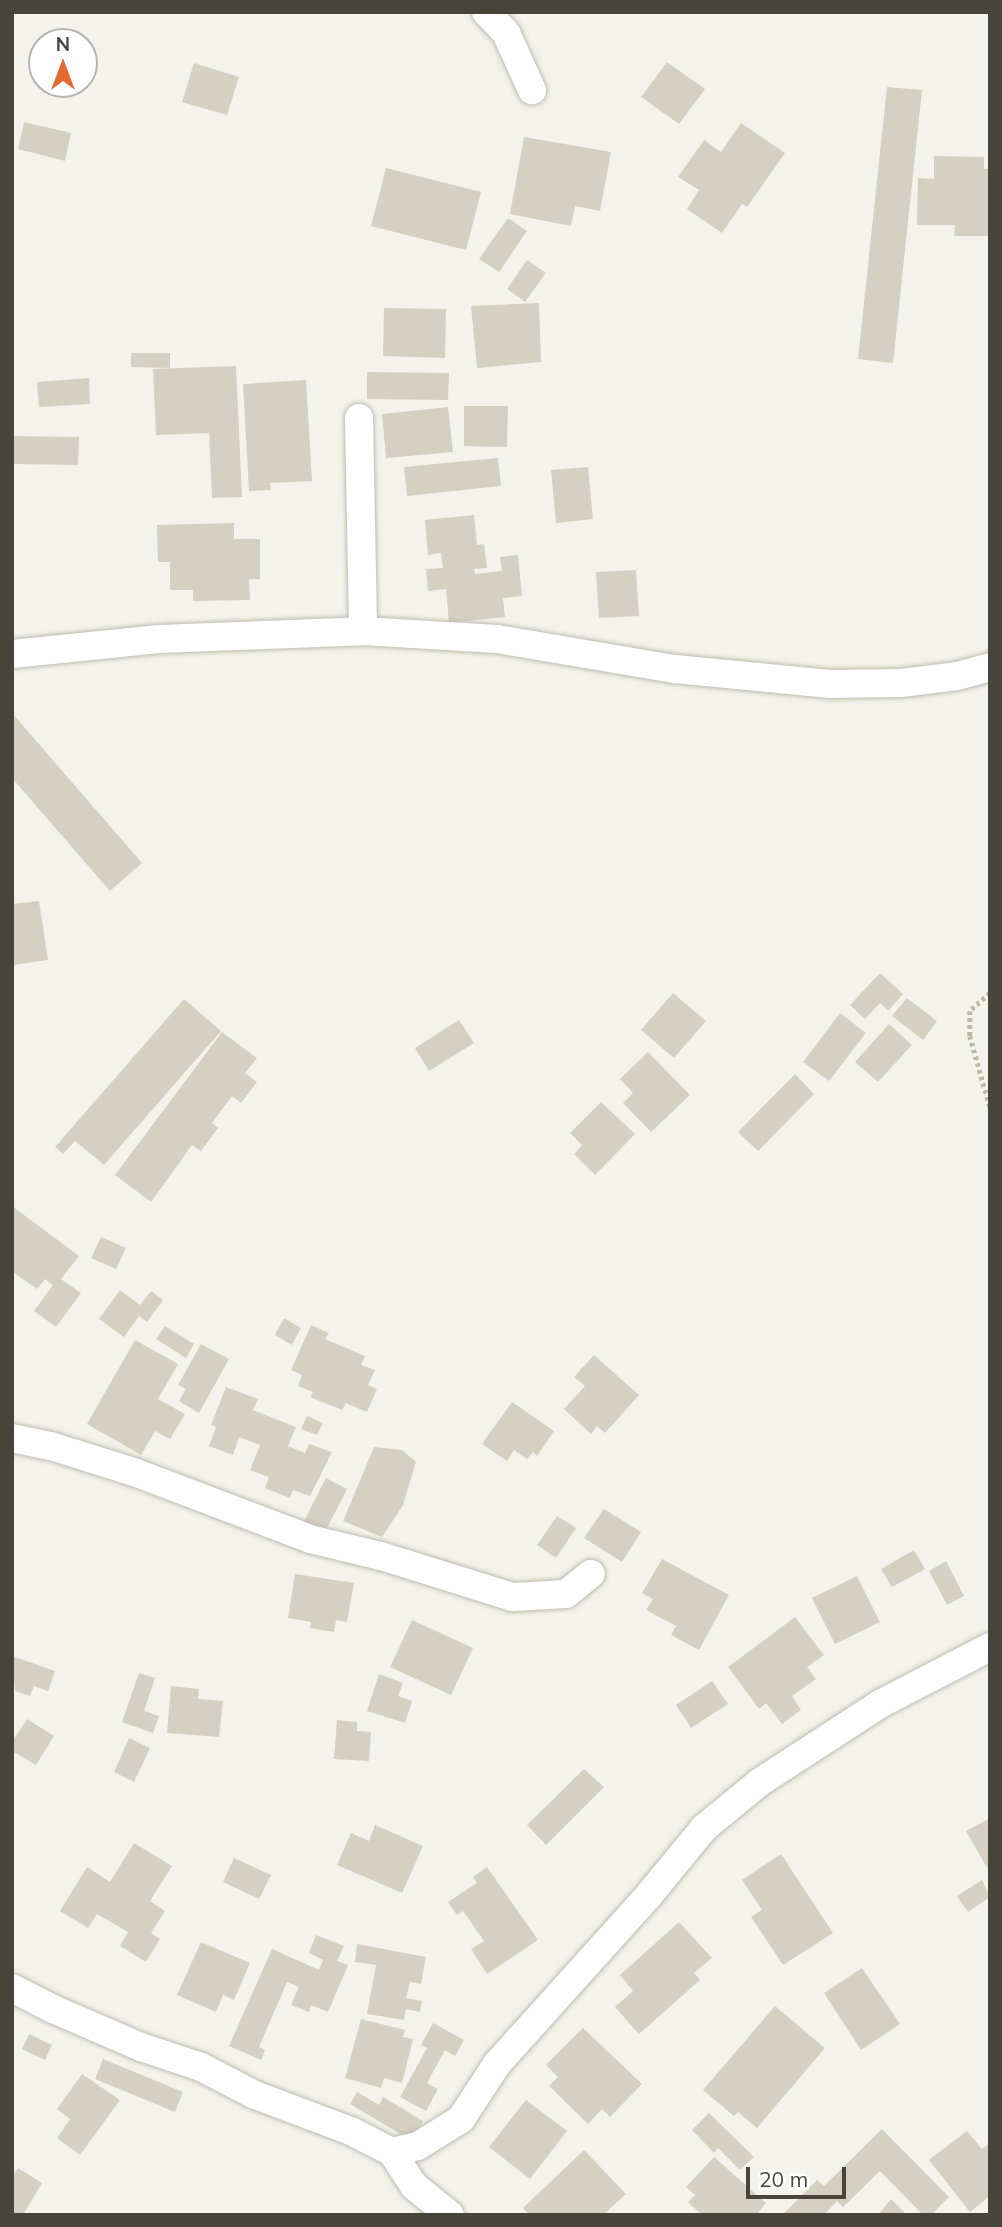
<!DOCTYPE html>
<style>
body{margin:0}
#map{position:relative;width:1002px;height:2227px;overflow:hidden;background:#f4f3eb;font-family:Mulish,sans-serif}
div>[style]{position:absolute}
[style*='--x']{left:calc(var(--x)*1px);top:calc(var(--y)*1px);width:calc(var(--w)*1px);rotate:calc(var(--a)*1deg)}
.building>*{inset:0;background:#d4d0c2}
.path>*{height:4.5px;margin-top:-2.25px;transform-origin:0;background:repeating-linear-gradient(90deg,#bfb9a1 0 3.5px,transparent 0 7px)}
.roads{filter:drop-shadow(0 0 2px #bebcaf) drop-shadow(0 0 2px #bebcaf)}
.street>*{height:28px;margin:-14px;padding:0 14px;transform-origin:14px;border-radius:14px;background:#fff}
span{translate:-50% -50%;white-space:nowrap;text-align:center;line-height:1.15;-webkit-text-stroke:6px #fff;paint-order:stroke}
.frame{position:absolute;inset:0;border:14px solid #47443a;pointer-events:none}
.north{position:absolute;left:28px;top:28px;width:70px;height:70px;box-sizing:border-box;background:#fff;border:2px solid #b5b4b0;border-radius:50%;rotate:0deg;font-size:19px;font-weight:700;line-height:28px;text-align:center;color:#47443a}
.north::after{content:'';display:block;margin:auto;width:24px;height:32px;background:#e36b33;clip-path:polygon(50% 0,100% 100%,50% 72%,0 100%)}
.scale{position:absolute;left:746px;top:2167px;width:100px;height:32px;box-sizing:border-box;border:4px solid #47443a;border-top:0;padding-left:9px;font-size:21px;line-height:24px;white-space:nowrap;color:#47443a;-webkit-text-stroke:5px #fff;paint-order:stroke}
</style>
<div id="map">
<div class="building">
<i style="clip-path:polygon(667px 62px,705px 89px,679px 124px,641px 97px)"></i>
<i style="clip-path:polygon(194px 63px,239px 77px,227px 115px,182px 102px)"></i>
<i style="clip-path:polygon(887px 87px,922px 90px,893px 363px,858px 359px)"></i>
<i style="clip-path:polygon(24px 122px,71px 133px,65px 161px,18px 149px)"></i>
<i style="clip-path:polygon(741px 123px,785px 153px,747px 207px,742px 204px,722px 233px,687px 209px,699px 190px,678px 177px,704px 140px,721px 152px)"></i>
<i style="clip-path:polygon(524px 137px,611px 152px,600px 211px,575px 206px,571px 226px,510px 214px)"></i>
<i style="clip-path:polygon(934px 156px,984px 157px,984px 169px,990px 169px,990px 236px,954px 236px,955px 225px,917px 225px,918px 178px,934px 179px)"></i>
<i style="clip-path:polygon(386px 168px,481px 192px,466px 250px,371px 226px)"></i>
<i style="clip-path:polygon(508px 218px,527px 231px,499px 272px,479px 259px)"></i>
<i style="clip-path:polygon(527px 260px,546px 273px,525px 302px,507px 289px)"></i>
<i style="clip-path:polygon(539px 303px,541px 362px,477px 368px,471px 306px)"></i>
<i style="clip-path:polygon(384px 308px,446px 309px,445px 358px,383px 356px)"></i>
<i style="clip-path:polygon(131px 353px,170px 353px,170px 368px,131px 367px)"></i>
<i style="clip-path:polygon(236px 366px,242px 497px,212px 498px,209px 433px,156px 435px,153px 369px)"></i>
<i style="clip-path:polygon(367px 372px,449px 373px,448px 400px,367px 399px)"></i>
<i style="clip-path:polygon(89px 378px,90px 404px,39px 407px,37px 382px)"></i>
<i style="clip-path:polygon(306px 380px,312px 481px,270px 483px,271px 490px,249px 491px,243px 384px)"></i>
<i style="clip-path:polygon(464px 406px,508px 406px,507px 447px,464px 446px)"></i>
<i style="clip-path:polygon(448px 407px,453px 452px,386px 458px,382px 414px)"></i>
<i style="clip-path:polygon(12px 436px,79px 437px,78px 465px,12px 464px)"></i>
<i style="clip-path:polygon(498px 458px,501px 486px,407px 496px,404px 467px)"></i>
<i style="clip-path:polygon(588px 467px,593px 519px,556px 523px,551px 470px)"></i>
<i style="clip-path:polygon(474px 515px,477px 545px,484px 544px,487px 568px,474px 569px,475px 574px,502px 571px,500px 557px,518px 555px,522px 596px,503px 598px,505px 617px,449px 623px,446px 589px,428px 591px,426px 569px,443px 568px,441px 553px,428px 555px,425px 520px)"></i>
<i style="clip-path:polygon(234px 523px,234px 539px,260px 539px,260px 579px,249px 579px,250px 600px,193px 601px,193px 590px,170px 590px,170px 562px,158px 562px,157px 525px)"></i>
<i style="clip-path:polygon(636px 570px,639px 616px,599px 618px,596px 572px)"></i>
<i style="clip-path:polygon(12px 713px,142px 863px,110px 891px,12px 778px)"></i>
<i style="clip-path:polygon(39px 901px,48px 960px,14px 965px,12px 904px)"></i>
<i style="clip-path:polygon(880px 973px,903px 994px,888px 1011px,880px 1003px,865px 1019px,850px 1005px)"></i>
<i style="clip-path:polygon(673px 993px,706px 1021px,674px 1058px,641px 1030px)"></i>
<i style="clip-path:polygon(907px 998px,937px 1021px,923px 1040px,892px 1016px)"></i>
<i style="clip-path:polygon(184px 999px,221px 1031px,104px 1165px,75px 1141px,63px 1154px,55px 1147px)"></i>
<i style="clip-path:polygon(840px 1013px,866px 1033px,829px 1081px,803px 1062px)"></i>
<i style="clip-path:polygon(459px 1020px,474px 1043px,429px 1071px,415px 1048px)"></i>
<i style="clip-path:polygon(889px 1024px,912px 1045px,878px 1082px,855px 1062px)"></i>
<i style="clip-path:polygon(222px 1032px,257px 1058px,245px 1073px,257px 1082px,241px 1103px,232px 1096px,212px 1123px,218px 1128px,201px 1151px,192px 1145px,151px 1202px,115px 1175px)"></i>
<i style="clip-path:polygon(648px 1052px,690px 1095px,651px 1132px,623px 1103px,633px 1093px,620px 1079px)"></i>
<i style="clip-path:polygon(795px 1074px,814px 1094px,758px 1151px,738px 1132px)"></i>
<i style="clip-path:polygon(601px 1102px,635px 1134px,595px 1175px,574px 1154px,582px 1145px,570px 1133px)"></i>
<i style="clip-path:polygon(12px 1206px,79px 1256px,61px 1279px,81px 1293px,56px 1327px,34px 1311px,53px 1285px,45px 1279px,37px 1289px,14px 1273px,12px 1275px)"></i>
<i style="clip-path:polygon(101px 1237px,126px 1248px,116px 1269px,91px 1258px)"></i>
<i style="clip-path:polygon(120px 1290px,140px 1305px,151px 1291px,163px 1300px,147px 1322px,139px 1316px,124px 1337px,99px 1319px)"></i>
<i style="clip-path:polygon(284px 1318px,301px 1328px,292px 1345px,275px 1335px)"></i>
<i style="clip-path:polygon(311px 1325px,329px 1333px,325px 1339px,365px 1356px,361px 1365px,375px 1370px,368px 1385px,377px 1389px,367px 1412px,346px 1403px,342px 1410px,310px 1397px,313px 1392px,298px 1386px,302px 1375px,291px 1370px)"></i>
<i style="clip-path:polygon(165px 1326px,194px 1344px,186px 1358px,156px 1339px)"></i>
<i style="clip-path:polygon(135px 1340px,178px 1364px,158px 1399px,185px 1414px,170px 1439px,155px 1431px,141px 1455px,87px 1424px)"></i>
<i style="clip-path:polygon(201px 1344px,229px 1359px,199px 1413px,179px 1401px,186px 1389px,178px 1385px)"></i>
<i style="clip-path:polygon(594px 1355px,639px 1395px,605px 1433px,597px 1426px,591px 1434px,564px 1409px,585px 1386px,574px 1377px)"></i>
<i style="clip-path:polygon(226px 1387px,258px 1399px,253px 1410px,296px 1427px,288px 1446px,305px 1453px,309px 1444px,332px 1452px,310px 1496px,293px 1490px,290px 1498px,265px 1488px,269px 1477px,250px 1470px,260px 1445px,239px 1437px,233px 1455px,209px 1446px,216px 1427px,211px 1425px)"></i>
<i style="clip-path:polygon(512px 1402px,554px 1431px,537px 1456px,533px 1452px,527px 1459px,514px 1450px,507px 1461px,482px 1444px)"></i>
<i style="clip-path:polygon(307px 1416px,323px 1423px,317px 1435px,301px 1429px)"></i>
<i style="clip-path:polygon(374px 1447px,402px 1450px,416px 1462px,403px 1505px,382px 1537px,343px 1521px)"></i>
<i style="clip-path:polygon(326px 1478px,347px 1489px,325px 1532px,304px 1521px)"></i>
<i style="clip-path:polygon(604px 1509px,641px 1532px,622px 1562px,584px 1538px)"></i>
<i style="clip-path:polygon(557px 1516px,576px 1528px,556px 1558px,537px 1545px)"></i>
<i style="clip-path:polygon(914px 1550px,925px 1569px,892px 1587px,881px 1569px)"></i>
<i style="clip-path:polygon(662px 1559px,729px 1595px,699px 1650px,671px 1635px,676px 1626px,646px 1610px,653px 1599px,642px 1593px)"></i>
<i style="clip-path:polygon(946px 1561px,964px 1596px,947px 1605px,929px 1571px)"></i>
<i style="clip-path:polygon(295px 1574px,354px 1583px,347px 1622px,336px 1620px,334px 1632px,310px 1628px,311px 1622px,288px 1618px)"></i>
<i style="clip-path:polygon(857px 1576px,880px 1622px,835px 1644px,812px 1598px)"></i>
<i style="clip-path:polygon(795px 1617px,824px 1655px,807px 1667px,816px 1679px,792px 1696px,801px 1710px,782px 1724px,766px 1703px,759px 1709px,728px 1667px)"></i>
<i style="clip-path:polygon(412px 1620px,473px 1648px,451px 1695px,390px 1667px)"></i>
<i style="clip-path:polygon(12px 1656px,55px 1671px,48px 1691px,34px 1686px,30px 1696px,15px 1691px)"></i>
<i style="clip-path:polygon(139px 1673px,155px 1678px,144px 1711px,159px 1716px,153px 1733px,122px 1722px)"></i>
<i style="clip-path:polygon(379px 1674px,403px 1683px,398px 1696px,412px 1701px,405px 1723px,367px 1711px)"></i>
<i style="clip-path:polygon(712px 1681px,728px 1704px,691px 1728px,676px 1705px)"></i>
<i style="clip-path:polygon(171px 1686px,199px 1689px,198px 1699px,223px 1701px,219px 1737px,167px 1733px)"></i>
<i style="clip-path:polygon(27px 1719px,54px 1736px,36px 1765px,12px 1751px,12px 1742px)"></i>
<i style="clip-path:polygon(337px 1720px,357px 1722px,357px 1731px,371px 1732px,369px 1761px,334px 1759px)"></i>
<i style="clip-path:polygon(129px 1738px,150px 1748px,134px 1782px,114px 1772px)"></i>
<i style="clip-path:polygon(584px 1769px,604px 1787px,546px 1845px,527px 1825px)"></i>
<i style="clip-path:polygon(990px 1818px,990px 1873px,966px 1831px)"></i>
<i style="clip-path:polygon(375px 1825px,423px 1846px,402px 1893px,337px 1865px,351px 1833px,369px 1841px)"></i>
<i style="clip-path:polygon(134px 1843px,172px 1866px,150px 1901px,165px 1911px,151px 1933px,160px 1939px,146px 1962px,120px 1946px,128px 1932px,97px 1914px,88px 1928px,60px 1911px,87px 1867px,110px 1882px)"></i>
<i style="clip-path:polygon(781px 1854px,833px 1933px,783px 1965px,751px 1917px,762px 1910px,742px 1880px)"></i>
<i style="clip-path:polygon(234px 1858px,271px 1875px,259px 1899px,223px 1882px)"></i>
<i style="clip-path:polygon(487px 1867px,538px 1940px,487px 1974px,471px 1949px,484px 1941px,463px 1911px,457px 1915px,448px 1902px,477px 1883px,473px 1877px)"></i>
<i style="clip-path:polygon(982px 1880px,990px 1897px,968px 1912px,957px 1896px)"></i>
<i style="clip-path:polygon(679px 1922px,712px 1958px,694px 1973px,700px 1980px,639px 2034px,615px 2007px,633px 1991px,620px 1975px)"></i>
<i style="clip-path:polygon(316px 1935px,344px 1946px,337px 1961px,348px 1965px,328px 2012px,311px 2005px,309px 2012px,291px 2005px,299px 1987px,287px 1982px,259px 2047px,265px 2050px,261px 2060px,229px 2046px,272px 1949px,319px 1970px,323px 1960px,309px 1953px)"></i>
<i style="clip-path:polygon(201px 1942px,250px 1963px,234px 2000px,223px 1995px,216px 2012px,177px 1995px)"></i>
<i style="clip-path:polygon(357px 1944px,426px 1957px,421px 1984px,410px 1982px,406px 1998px,422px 2001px,420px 2012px,406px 2009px,404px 2020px,367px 2014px,376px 1965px,355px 1962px)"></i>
<i style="clip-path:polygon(862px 1968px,900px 2024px,861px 2050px,824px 1993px)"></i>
<i style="clip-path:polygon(775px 2006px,825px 2048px,757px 2128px,738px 2112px,734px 2116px,703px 2090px)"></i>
<i style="clip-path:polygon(361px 2019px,405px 2030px,403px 2037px,413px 2039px,402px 2083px,384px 2078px,381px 2088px,345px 2078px)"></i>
<i style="clip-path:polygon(433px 2023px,464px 2040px,455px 2056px,445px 2050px,427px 2083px,438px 2089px,426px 2111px,400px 2097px,427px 2048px,421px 2045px)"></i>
<i style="clip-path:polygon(583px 2028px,642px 2084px,610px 2117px,602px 2109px,588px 2124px,549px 2086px,558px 2077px,546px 2065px)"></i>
<i style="clip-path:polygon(29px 2034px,52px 2045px,45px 2060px,22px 2049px)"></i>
<i style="clip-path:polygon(103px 2059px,183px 2092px,175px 2112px,95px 2079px)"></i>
<i style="clip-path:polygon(82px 2074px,120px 2100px,80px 2155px,57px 2138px,70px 2119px,57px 2109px)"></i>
<i style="clip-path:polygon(357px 2092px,379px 2105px,383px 2097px,423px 2121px,412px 2141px,350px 2104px)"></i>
<i style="clip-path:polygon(526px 2100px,567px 2131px,530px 2179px,489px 2147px)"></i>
<i style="clip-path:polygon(709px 2113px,754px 2157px,740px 2170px,718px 2148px,714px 2153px,692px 2130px)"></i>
<i style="clip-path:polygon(882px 2129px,949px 2197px,931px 2215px,923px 2215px,880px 2171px,843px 2207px,837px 2201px,824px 2215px,782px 2215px,817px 2180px,824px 2186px)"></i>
<i style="clip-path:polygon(967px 2131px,982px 2149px,990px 2143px,990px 2196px,970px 2212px,929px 2160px)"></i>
<i style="clip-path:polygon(584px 2150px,626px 2194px,603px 2215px,529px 2215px,523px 2208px)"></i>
<i style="clip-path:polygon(714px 2157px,766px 2203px,756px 2215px,702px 2215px,688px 2202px,695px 2195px,686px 2187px)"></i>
<i style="clip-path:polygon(18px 2168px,42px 2183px,23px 2215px,12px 2215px,12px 2177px)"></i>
<i style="clip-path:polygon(891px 2199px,907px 2215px,878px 2215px)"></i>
</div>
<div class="path">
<i style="--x:990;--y:993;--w:27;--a:138"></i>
<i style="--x:970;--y:1011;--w:25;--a:90"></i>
<i style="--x:970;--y:1036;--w:74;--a:74.3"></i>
</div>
<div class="roads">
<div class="street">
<i style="--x:486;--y:12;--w:29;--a:46"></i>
<i style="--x:506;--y:33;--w:63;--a:65.5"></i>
<i style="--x:359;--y:418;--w:213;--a:88.9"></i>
<i style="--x:12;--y:654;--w:148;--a:-5.8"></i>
<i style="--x:159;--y:639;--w:204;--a:-2.2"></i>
<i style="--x:363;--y:631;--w:134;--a:3.4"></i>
<i style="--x:497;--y:639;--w:181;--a:9.6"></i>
<i style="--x:675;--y:669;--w:156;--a:5.5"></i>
<i style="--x:830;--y:684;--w:71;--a:-0.8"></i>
<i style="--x:901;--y:683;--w:56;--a:-7.1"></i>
<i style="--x:957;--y:676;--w:34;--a:-15"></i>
<i style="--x:12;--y:1438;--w:40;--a:12"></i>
<i style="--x:51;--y:1446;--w:87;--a:17.4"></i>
<i style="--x:134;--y:1472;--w:188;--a:20.8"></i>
<i style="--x:310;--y:1539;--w:73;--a:13.5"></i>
<i style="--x:381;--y:1556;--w:138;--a:17.3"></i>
<i style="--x:513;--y:1597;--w:53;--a:-3.2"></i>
<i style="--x:566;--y:1594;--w:32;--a:-39"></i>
<i style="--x:12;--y:1988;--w:46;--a:27.1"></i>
<i style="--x:53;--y:2009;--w:96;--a:23.4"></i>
<i style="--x:141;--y:2047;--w:63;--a:18.4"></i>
<i style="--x:201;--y:2067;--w:61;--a:27.4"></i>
<i style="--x:255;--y:2095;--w:103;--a:20.6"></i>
<i style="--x:351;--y:2131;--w:46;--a:27.1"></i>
<i style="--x:392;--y:2152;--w:40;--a:57.1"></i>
<i style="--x:414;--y:2186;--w:46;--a:38.9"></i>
<i style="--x:392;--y:2152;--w:27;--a:-13"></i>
<i style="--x:418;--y:2146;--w:51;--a:-32.1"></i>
<i style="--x:461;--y:2119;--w:66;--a:-56.8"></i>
<i style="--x:497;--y:2064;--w:227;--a:-48"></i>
<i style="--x:649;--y:1895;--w:87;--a:-50.6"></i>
<i style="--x:704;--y:1828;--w:72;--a:-39.4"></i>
<i style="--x:760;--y:1782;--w:143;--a:-33"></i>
<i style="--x:880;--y:1704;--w:124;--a:-27.4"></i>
</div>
</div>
<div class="frame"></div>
<div class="north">N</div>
<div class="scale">20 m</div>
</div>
